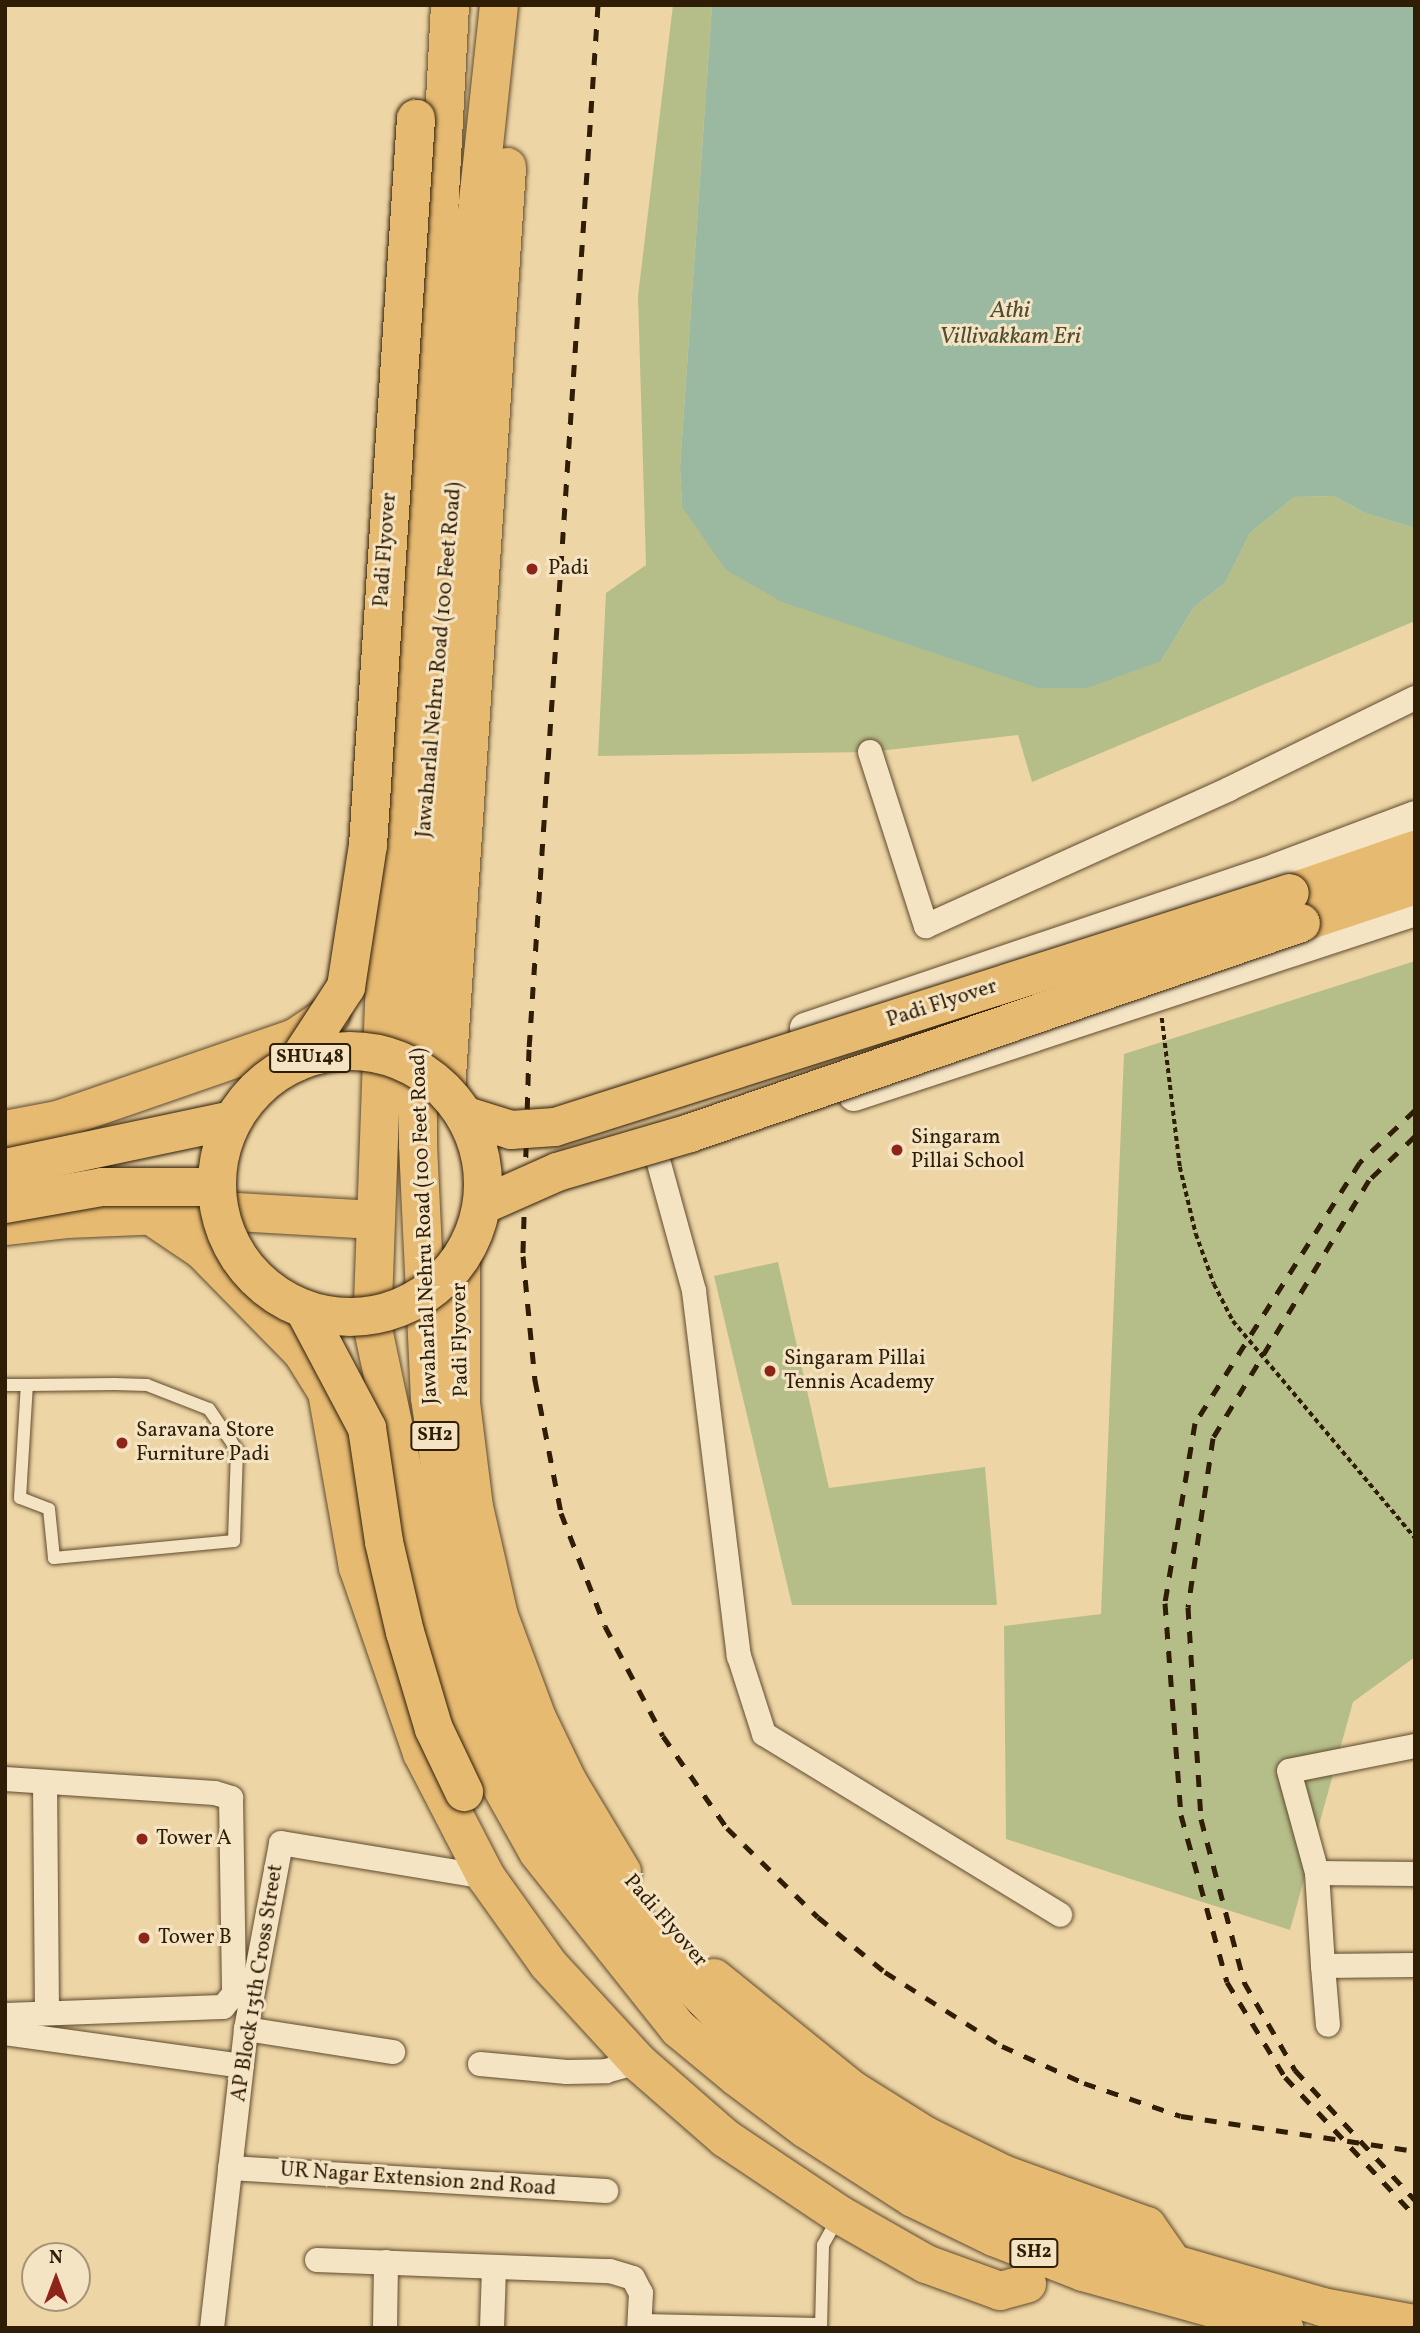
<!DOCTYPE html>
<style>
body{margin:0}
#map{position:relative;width:1420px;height:2333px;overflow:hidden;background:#eed5a5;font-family:Vollkorn,serif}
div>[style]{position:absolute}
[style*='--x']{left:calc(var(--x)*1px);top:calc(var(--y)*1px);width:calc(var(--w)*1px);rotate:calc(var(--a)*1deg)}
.green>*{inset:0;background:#b5be89}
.water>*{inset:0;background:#9bb9a1}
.path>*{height:3.5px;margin-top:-1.75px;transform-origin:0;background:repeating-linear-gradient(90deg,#2f1d06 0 5px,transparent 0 8.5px)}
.roads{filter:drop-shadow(0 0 2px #5f4b2e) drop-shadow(0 0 2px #5f4b2e)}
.service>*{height:12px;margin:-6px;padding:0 6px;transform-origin:6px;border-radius:6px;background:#f4e4c4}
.minor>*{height:24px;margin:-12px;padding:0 12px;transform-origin:12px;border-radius:12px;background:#f4e4c4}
.tertiary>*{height:30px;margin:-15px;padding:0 15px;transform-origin:15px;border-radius:15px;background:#f4e4c4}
.primary>*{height:38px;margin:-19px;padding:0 19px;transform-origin:19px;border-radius:19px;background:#e7ba72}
.rail>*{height:5px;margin-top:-2.5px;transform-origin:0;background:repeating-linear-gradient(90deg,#2f1d06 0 12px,transparent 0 24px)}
.bridges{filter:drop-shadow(0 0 2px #2f1d06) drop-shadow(0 0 2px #2f1d06)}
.primary-bridge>*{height:38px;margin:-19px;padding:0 19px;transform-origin:19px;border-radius:19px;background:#e7ba72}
.primary-bridge>.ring{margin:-19px;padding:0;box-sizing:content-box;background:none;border:38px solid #e7ba72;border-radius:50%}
.dots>*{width:19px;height:19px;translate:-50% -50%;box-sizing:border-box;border:4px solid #f4e4c4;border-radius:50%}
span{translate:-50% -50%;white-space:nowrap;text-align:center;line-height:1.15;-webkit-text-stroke:6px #f4e4c4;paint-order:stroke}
.shield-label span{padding:2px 5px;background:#f4e4c4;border:2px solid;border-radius:5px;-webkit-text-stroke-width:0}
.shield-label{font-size:19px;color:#2f1d06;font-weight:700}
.street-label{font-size:21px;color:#2f1d06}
.poi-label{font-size:21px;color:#2f1d06}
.left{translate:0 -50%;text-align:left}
.water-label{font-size:23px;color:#4f4c34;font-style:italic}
.frame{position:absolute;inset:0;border:7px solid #2f1d06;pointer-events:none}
.north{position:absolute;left:21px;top:2242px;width:70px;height:70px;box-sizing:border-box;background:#f4e4c4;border:2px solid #a59478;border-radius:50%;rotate:0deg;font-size:19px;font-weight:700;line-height:28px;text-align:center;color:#2f1d06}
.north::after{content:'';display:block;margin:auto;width:24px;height:32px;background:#8f2418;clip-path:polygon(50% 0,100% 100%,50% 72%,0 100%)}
</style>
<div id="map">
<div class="green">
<i style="clip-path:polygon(673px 5px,712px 5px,680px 467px,682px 507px,1161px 661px,1194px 607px,1225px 583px,1250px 533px,1294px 497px,1334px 496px,1365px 513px,1415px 528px,1415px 621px,1032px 782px,1018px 735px,870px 752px,598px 756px,606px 593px,646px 565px,638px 296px)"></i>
<i style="clip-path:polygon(1415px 961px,1415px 1657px,1353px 1702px,1290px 1930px,1006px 1839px,1004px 1626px,1101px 1614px,1124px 1054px)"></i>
<i style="clip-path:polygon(778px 1262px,829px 1488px,985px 1467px,997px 1605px,792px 1605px,714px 1276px)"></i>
</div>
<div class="water">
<i style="clip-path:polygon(712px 5px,1415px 5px,1415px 528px,1365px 513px,1334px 496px,1294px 497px,1250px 533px,1225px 583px,1194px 607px,1161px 661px,1087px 688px,1038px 688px,782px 602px,726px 570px,682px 507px,680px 467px)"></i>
</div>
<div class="path">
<i style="--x:1162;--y:1018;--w:150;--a:83.1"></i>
<i style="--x:1180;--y:1167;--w:69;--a:76.6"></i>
<i style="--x:1196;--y:1234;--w:53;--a:70.2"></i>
<i style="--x:1214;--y:1284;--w:42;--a:62.8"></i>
<i style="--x:1233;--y:1321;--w:283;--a:50"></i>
</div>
<div class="roads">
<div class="service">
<i style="--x:5;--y:1385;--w:22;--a:0"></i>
<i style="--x:27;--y:1385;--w:88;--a:-0.7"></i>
<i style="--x:115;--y:1384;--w:32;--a:2"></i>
<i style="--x:147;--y:1385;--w:66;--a:21.2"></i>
<i style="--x:209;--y:1409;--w:50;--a:55.7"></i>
<i style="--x:237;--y:1450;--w:91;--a:91.9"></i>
<i style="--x:234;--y:1541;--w:181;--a:174.6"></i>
<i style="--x:54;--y:1558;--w:49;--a:-95.8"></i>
<i style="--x:49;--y:1509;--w:31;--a:-159"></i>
<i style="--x:20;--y:1498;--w:113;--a:-86.5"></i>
<i style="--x:639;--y:2320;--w:182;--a:1.3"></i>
<i style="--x:821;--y:2328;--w:83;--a:-88.6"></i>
<i style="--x:823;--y:2245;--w:31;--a:-61"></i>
</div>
<div class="minor">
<i style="--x:870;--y:752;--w:183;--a:72.2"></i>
<i style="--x:926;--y:926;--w:333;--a:-24.3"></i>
<i style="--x:1229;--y:789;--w:207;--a:-26.1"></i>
<i style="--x:658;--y:1160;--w:136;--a:74.6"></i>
<i style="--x:694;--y:1291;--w:368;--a:83"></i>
<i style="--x:739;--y:1656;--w:82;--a:72.2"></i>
<i style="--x:764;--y:1734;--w:347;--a:31.4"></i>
<i style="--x:1415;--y:1746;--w:128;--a:168.8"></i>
<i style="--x:1289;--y:1771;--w:106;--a:74.6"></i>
<i style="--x:1317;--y:1873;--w:98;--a:0.6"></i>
<i style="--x:5;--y:1779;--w:210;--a:3.8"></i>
<i style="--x:215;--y:1793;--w:17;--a:17"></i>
<i style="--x:231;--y:1798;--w:196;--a:89.1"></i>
<i style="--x:234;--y:1994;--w:17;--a:130"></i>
<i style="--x:223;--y:2007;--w:218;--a:177.9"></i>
<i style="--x:45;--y:1782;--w:231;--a:89.5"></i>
<i style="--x:1317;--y:1873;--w:93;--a:86.3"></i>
<i style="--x:1323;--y:1966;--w:92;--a:-0.6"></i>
<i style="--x:1323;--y:1966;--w:59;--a:85.2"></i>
<i style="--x:246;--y:2029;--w:149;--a:8.9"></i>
<i style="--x:5;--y:2033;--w:239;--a:7.9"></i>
<i style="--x:480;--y:2064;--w:87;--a:5.3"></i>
<i style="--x:567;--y:2072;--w:39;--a:-1"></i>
<i style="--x:606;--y:2071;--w:33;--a:-16"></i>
<i style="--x:230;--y:2168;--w:377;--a:3.5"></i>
<i style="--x:317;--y:2260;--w:293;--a:2.2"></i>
<i style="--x:610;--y:2271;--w:24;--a:17"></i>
<i style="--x:633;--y:2278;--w:17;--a:62"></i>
<i style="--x:641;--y:2293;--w:35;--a:93"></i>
<i style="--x:212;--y:2328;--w:301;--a:-83.5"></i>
<i style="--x:246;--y:2029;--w:189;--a:-79.3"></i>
<i style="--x:281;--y:1843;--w:208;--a:9.4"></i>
<i style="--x:385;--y:2328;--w:66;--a:-89.1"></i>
<i style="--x:492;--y:2328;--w:61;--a:-88.1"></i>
</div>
<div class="tertiary">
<i style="--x:805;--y:1028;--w:498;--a:-18.7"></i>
<i style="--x:1277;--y:868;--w:147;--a:-20.6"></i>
<i style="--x:854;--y:1096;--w:591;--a:-18.25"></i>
</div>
<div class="primary">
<i style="--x:450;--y:5;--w:588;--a:93.02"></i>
<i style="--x:419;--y:592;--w:386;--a:95.1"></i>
<i style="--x:385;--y:976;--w:348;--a:92.1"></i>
<i style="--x:372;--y:1324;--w:340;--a:78.1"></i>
<i style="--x:442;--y:1657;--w:113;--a:66.6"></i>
<i style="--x:487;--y:1761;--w:104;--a:60.7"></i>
<i style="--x:538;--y:1852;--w:226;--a:51.5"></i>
<i style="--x:679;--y:2029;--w:75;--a:39.6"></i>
<i style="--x:737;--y:2077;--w:86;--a:37"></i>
<i style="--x:806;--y:2129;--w:127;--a:32.8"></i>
<i style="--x:913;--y:2198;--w:90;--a:25.7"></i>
<i style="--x:994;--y:2237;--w:96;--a:21.5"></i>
<i style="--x:1083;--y:2272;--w:209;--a:15.6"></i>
<i style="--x:499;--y:5;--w:217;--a:96.1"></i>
<i style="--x:476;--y:221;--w:722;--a:94.61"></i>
<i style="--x:418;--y:941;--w:204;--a:90"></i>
<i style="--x:418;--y:1145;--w:253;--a:87.3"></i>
<i style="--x:430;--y:1398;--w:212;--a:81.6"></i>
<i style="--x:461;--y:1608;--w:217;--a:66.4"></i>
<i style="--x:548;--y:1807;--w:65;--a:55.6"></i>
<i style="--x:585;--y:1861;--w:141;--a:50.2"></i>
<i style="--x:675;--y:1969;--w:91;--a:45.4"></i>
<i style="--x:739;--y:2034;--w:112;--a:39.5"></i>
<i style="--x:825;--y:2105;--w:179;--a:30.9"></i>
<i style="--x:979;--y:2197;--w:84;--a:23.2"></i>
<i style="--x:1056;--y:2230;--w:277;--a:16.1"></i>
<i style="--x:1322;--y:2307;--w:95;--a:10.4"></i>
<i style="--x:1290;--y:893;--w:132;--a:-19"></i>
<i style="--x:1301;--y:923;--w:120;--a:-18.4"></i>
<i style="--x:446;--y:1091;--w:926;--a:-86.22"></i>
<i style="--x:5;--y:1130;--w:54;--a:-10.7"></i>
<i style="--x:58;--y:1120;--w:251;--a:-19.1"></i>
<i style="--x:295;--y:1038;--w:43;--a:-33.7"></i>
<i style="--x:153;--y:1217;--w:59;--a:34"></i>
<i style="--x:202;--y:1250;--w:143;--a:45.6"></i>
<i style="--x:302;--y:1352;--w:47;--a:58"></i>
<i style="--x:327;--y:1392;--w:178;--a:80"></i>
<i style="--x:358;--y:1567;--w:197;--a:71"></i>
<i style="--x:422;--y:1753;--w:140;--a:62.7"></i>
<i style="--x:486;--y:1877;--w:107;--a:54.5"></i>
<i style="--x:548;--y:1964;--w:133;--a:47.4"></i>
<i style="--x:638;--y:2062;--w:116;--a:41.1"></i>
<i style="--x:725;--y:2138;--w:138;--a:33.8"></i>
<i style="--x:840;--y:2215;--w:99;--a:29.7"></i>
<i style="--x:926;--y:2264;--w:79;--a:20"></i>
<i style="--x:1000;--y:2291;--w:28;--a:-15"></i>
<i style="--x:5;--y:1226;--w:62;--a:-6.4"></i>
<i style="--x:67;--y:1219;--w:169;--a:-2.4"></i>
<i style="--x:236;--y:1212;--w:139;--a:3.3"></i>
<i style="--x:461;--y:1260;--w:143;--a:90"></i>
<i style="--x:461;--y:1403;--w:105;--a:82.9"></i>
<i style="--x:474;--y:1507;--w:112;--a:77.1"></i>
<i style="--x:499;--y:1616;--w:109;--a:69.6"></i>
<i style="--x:537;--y:1718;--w:71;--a:64.2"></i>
<i style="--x:568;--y:1782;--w:105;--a:59"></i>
<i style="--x:714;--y:1978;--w:176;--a:39"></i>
<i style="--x:851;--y:2089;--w:89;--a:32.1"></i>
<i style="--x:926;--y:2136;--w:86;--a:26.3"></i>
<i style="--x:1003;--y:2174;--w:153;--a:19.9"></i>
<i style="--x:1147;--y:2226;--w:47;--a:55.3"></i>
</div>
</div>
<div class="rail">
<i style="--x:598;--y:5;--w:1046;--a:93.78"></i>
<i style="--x:529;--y:1049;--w:207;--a:91.7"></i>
<i style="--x:523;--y:1256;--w:125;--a:84.5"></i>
<i style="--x:535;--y:1380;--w:136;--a:78.9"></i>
<i style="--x:561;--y:1513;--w:121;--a:68.7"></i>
<i style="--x:605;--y:1626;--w:124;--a:62.2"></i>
<i style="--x:663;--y:1736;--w:112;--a:55.2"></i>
<i style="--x:727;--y:1828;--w:127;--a:44.4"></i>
<i style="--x:818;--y:1917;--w:87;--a:39.4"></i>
<i style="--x:885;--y:1972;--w:138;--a:32.3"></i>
<i style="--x:1002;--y:2046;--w:90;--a:24.3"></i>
<i style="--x:1084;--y:2083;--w:102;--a:18.8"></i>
<i style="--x:1181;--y:2116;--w:237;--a:8.5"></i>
<i style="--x:1415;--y:1110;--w:76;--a:136.6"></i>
<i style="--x:1360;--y:1162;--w:309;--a:122.3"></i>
<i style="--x:1195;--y:1423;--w:182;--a:99.5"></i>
<i style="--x:1165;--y:1603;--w:213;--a:85.7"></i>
<i style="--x:1181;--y:1815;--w:173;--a:74.6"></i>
<i style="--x:1227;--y:1982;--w:111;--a:58.6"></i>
<i style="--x:1285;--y:2077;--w:190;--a:46.9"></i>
<i style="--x:1415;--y:1136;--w:64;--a:136.3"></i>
<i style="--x:1369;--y:1180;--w:301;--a:121.2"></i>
<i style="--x:1213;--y:1438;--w:171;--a:98.4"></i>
<i style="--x:1188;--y:1607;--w:212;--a:86.5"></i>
<i style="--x:1201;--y:1819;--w:169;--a:75.2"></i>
<i style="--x:1244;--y:1982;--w:102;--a:59.9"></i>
<i style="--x:1295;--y:2070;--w:177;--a:47.3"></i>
</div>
<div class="bridges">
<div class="primary-bridge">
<i class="ring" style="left:217px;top:1051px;width:228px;height:228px"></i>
<i style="--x:297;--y:1062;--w:90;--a:-56.8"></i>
<i style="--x:346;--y:987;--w:144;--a:-81.2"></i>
<i style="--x:368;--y:845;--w:728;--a:-86.22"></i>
<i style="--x:466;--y:1116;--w:47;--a:17.3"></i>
<i style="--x:511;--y:1130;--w:44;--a:-3.9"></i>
<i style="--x:555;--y:1127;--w:771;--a:-17.66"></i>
<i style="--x:5;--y:1168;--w:233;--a:-11.9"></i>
<i style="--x:5;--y:1204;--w:98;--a:-9.9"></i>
<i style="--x:102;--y:1187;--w:114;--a:0"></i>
<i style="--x:483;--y:1205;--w:81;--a:-24"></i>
<i style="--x:557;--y:1172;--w:139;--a:-16.3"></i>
<i style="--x:690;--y:1133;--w:646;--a:-18.97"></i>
<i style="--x:304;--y:1309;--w:135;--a:62.1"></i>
<i style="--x:367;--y:1428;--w:115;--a:81.5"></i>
<i style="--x:384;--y:1542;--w:92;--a:76.9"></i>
<i style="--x:405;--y:1632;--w:101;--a:73.4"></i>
<i style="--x:434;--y:1729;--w:70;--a:64.5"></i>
</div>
</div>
<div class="dots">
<i style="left:532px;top:569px;background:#8f2418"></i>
<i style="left:897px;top:1150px;background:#8f2418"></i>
<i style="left:770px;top:1371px;background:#8f2418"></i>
<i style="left:122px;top:1443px;background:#8f2418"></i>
<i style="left:142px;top:1839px;background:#8f2418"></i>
<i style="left:144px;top:1938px;background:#8f2418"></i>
</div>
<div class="shield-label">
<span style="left:310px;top:1058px">SHU148</span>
<span style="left:435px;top:1436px">SH2</span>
<span style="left:1034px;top:2253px">SH2</span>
</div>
<div class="street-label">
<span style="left:386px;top:550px;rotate:-86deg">Padi Flyover</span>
<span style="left:440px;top:660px;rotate:-85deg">Jawaharlal Nehru Road (100 Feet Road)</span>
<span style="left:942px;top:1004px;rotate:-18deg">Padi Flyover</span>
<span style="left:425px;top:1226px;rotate:-92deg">Jawaharlal Nehru Road (100 Feet Road)</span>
<span style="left:461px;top:1340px;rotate:-91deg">Padi Flyover</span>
<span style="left:665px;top:1921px;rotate:49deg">Padi Flyover</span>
<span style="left:258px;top:1983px;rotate:-81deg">AP Block 13th Cross Street</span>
<span style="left:418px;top:2180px;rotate:4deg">UR Nagar Extension 2nd Road</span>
</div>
<div class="poi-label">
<span class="left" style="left:548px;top:569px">Padi</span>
<span class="left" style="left:911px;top:1150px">Singaram<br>Pillai School</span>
<span class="left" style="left:784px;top:1371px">Singaram Pillai<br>Tennis Academy</span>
<span class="left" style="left:136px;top:1443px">Saravana Store<br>Furniture Padi</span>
<span class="left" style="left:156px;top:1839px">Tower A</span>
<span class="left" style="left:158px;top:1938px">Tower B</span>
</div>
<div class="water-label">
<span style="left:1010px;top:324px">Athi<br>Villivakkam Eri</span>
</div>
<div class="frame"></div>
<div class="north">N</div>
</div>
